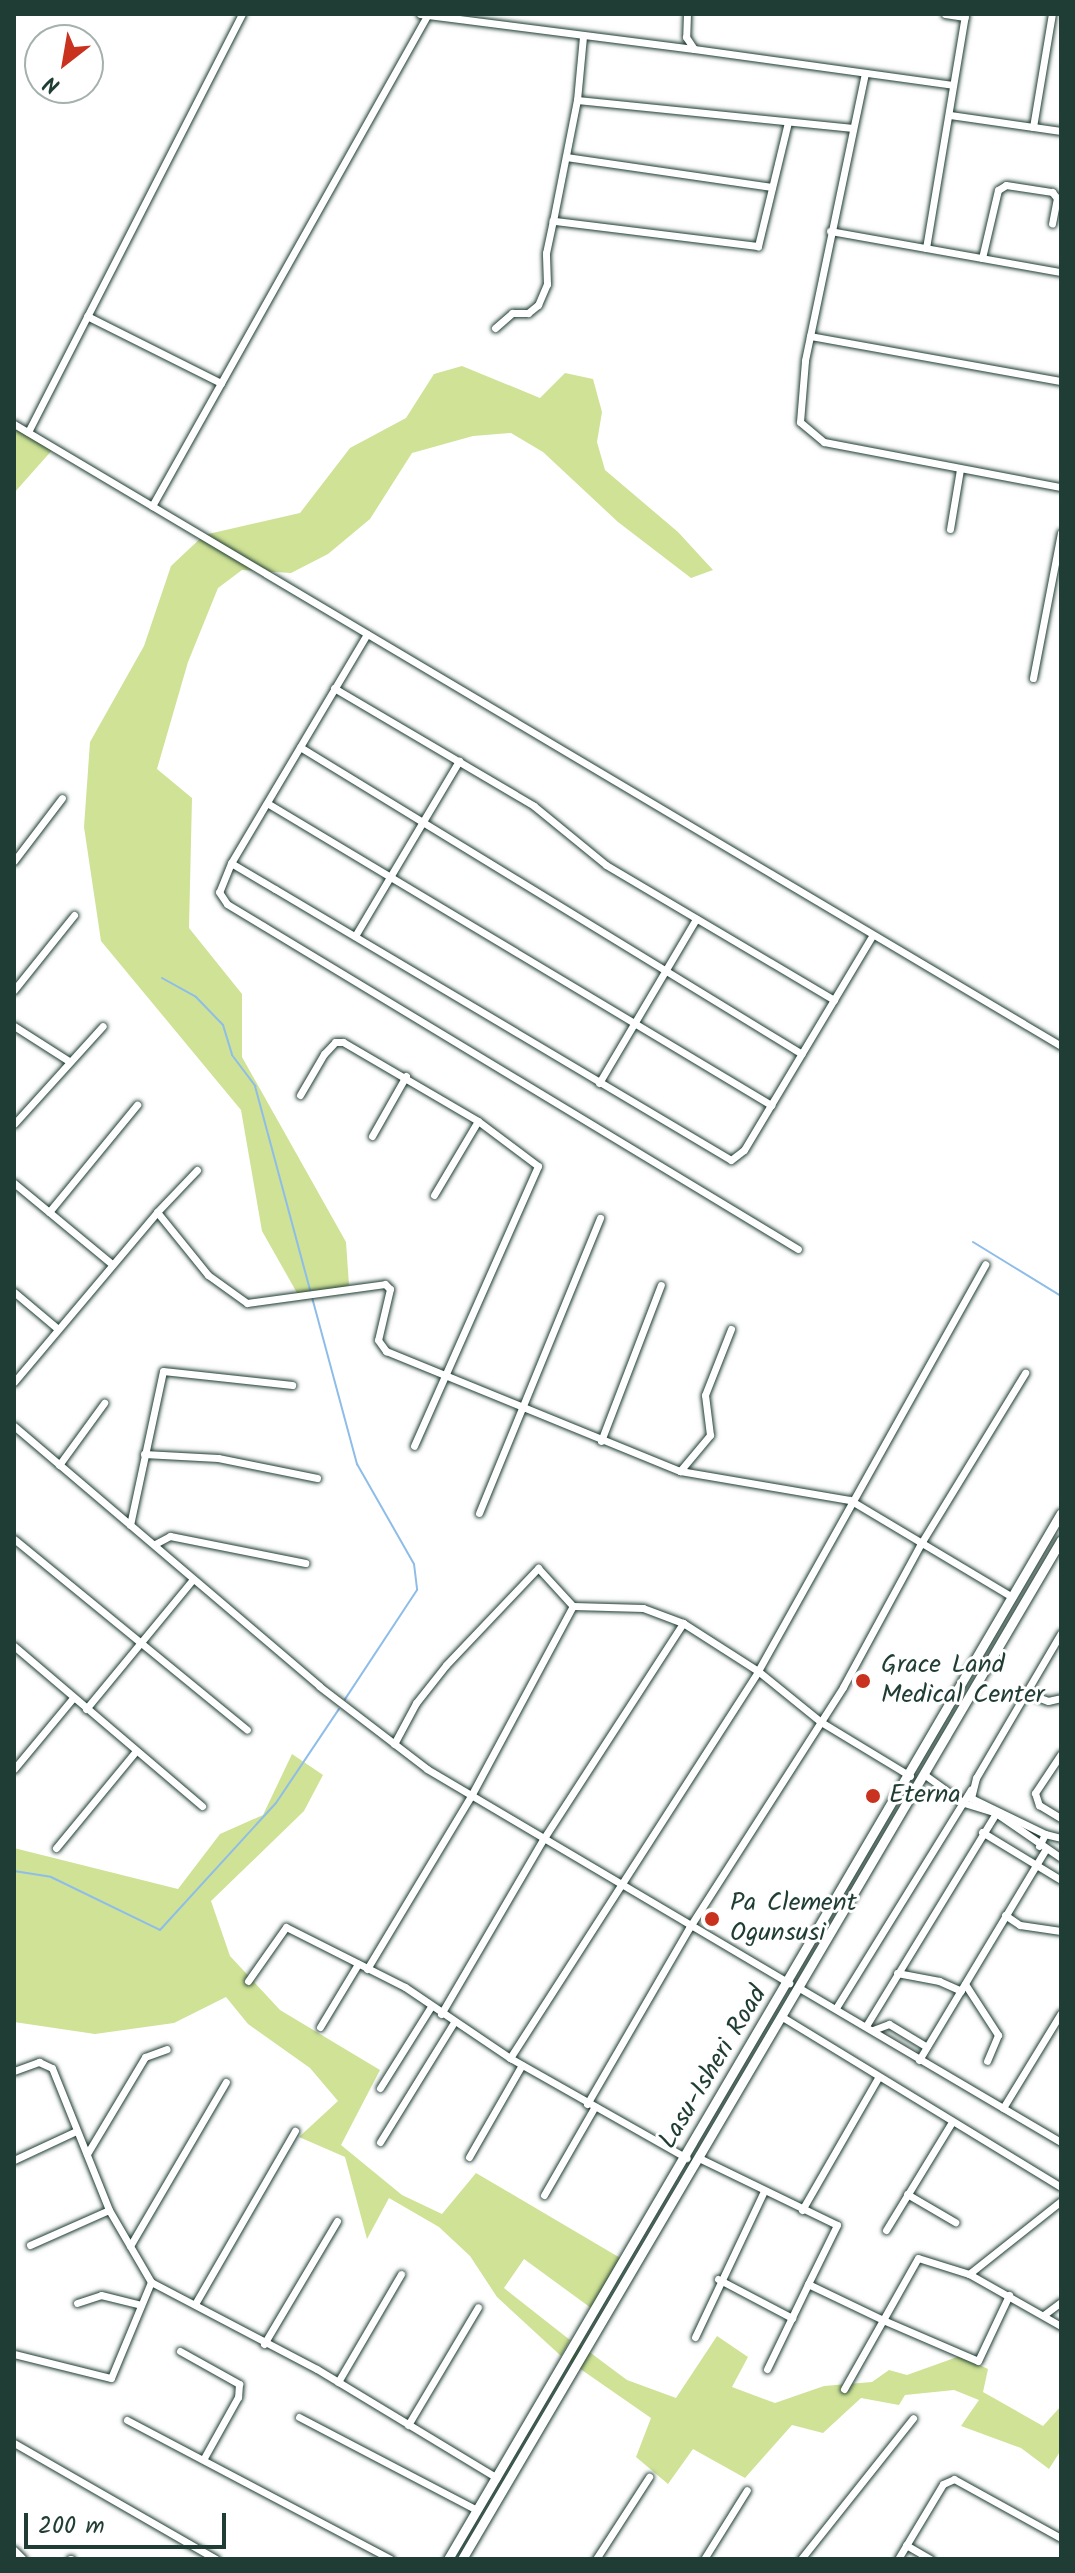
<!DOCTYPE html>
<style>
body{margin:0}
#map{position:relative;width:1075px;height:2573px;overflow:hidden;background:#fff;font-family:Kalam,sans-serif}
div>[style]{position:absolute}
[style*='--x']{left:calc(var(--x)*1px);top:calc(var(--y)*1px);width:calc(var(--w)*1px);rotate:calc(var(--a)*1deg)}
.green>*{inset:0;background:#cfe296}
.stream>*{height:2px;margin:-1px;padding:0 1px;transform-origin:1px;border-radius:1px;background:#8ebde9}
.roads{filter:drop-shadow(0 0 2px #1f3d34) drop-shadow(0 0 2px #1f3d34)}
.minor>*{height:7px;margin:-3.5px;padding:0 3.5px;transform-origin:3.5px;border-radius:3.5px;background:#fff}
.major>*{height:9px;margin:-4.5px;padding:0 4.5px;transform-origin:4.5px;border-radius:4.5px;background:#fff}
.dots>*{width:22px;height:22px;translate:-50% -50%;box-sizing:border-box;border:4px solid #fff;border-radius:50%}
span{translate:-50% -50%;white-space:nowrap;text-align:center;line-height:1.15;-webkit-text-stroke:6px #fff;paint-order:stroke}
.poi-label{font-size:26px;color:#1f3d34}
.left{translate:0 -50%;text-align:left}
.street-label{font-size:26px;color:#1f3d34}
.frame{position:absolute;inset:0;border:16px solid #1f3d34;pointer-events:none}
.north{position:absolute;left:24px;top:24px;width:80px;height:80px;box-sizing:border-box;background:#fff;border:2px solid #a5b1ae;border-radius:50%;rotate:211deg;font-size:22px;font-weight:700;line-height:32px;text-align:center;color:#1f3d34}
.north::after{content:'';display:block;margin:auto;width:28px;height:36px;background:#c8321e;clip-path:polygon(50% 0,100% 100%,50% 72%,0 100%)}
.scale{position:absolute;left:24px;top:2513px;width:202px;height:36px;box-sizing:border-box;border:4px solid #1f3d34;border-top:0;padding-left:10px;font-size:24px;line-height:28px;white-space:nowrap;color:#1f3d34;-webkit-text-stroke:6px #fff;paint-order:stroke}
</style>
<div id="map">
<div class="green">
<i style="clip-path:polygon(462px 366px,540px 398px,565px 373px,593px 379px,602px 412px,597px 442px,605px 470px,678px 532px,713px 570px,691px 578px,618px 522px,543px 452px,511px 433px,473px 436px,412px 453px,370px 519px,328px 554px,291px 573px,242px 570px,218px 588px,188px 662px,157px 769px,192px 798px,189px 928px,242px 994px,242px 1057px,346px 1242px,349px 1285px,301px 1300px,262px 1231px,241px 1110px,101px 941px,84px 827px,90px 742px,144px 646px,171px 566px,204px 535px,300px 513px,350px 448px,406px 418px,434px 374px)"></i>
<i style="clip-path:polygon(14px 425px,54px 448px,14px 493px)"></i>
<i style="clip-path:polygon(292px 1754px,323px 1775px,304px 1811px,211px 1901px,230px 1956px,280px 2010px,380px 2070px,341px 2145px,402px 2195px,442px 2214px,476px 2173px,622px 2259px,591px 2308px,524px 2259px,504px 2288px,570px 2340px,561px 2356px,497px 2297px,470px 2256px,439px 2227px,389px 2198px,367px 2239px,345px 2157px,299px 2137px,338px 2101px,310px 2068px,248px 2024px,226px 1997px,174px 2023px,95px 2034px,14px 2022px,14px 1848px,178px 1889px,220px 1834px,263px 1815px)"></i>
<i style="clip-path:polygon(717px 2336px,748px 2357px,732px 2387px,775px 2403px,824px 2386px,872px 2382px,889px 2370px,907px 2375px,960px 2356px,988px 2369px,983px 2392px,1043px 2426px,1061px 2406px,1061px 2450px,1049px 2469px,1021px 2448px,961px 2426px,979px 2400px,954px 2390px,905px 2395px,899px 2405px,861px 2398px,823px 2433px,792px 2425px,745px 2478px,693px 2449px,668px 2484px,636px 2457px,651px 2418px,566px 2359px,576px 2342px,627px 2380px,676px 2398px)"></i>
</div>
<div class="stream">
<i style="--x:162;--y:978;--w:39;--a:29"></i>
<i style="--x:196;--y:997;--w:39;--a:46"></i>
<i style="--x:223;--y:1025;--w:31;--a:73"></i>
<i style="--x:232;--y:1055;--w:39;--a:53"></i>
<i style="--x:255;--y:1086;--w:392;--a:74.9"></i>
<i style="--x:357;--y:1464;--w:115;--a:60.3"></i>
<i style="--x:414;--y:1564;--w:26;--a:83"></i>
<i style="--x:417;--y:1590;--w:131;--a:123.4"></i>
<i style="--x:973;--y:1242;--w:103;--a:31.5"></i>
<i style="--x:14;--y:1871;--w:37;--a:9"></i>
<i style="--x:51;--y:1877;--w:121;--a:25.9"></i>
<i style="--x:160;--y:1930;--w:172;--a:-47.6"></i>
<i style="--x:276;--y:1803;--w:113;--a:-56.2"></i>
</div>
<div class="roads">
<div class="minor">
<i style="--x:420;--y:14;--w:276;--a:7.3"></i>
<i style="--x:687;--y:14;--w:23;--a:92"></i>
<i style="--x:686;--y:37;--w:14;--a:56"></i>
<i style="--x:694;--y:49;--w:261;--a:7.9"></i>
<i style="--x:945;--y:14;--w:20;--a:9"></i>
<i style="--x:865;--y:73;--w:294;--a:101.8"></i>
<i style="--x:805;--y:361;--w:61;--a:94.7"></i>
<i style="--x:800;--y:422;--w:31;--a:40"></i>
<i style="--x:824;--y:442;--w:241;--a:10.8"></i>
<i style="--x:577;--y:100;--w:63;--a:-84.6"></i>
<i style="--x:950;--y:115;--w:112;--a:8.2"></i>
<i style="--x:788;--y:122;--w:128;--a:103.6"></i>
<i style="--x:758;--y:246;--w:207;--a:-173"></i>
<i style="--x:553;--y:221;--w:123;--a:-78.8"></i>
<i style="--x:577;--y:100;--w:275;--a:5.8"></i>
<i style="--x:1033;--y:127;--w:115;--a:-80.5"></i>
<i style="--x:566;--y:157;--w:208;--a:8.3"></i>
<i style="--x:830;--y:231;--w:235;--a:10.1"></i>
<i style="--x:926;--y:248;--w:237;--a:-80.5"></i>
<i style="--x:982;--y:258;--w:70;--a:-76.8"></i>
<i style="--x:998;--y:190;--w:9;--a:-32"></i>
<i style="--x:1006;--y:185;--w:47;--a:8.7"></i>
<i style="--x:1052;--y:192;--w:8;--a:50"></i>
<i style="--x:1057;--y:198;--w:26;--a:101"></i>
<i style="--x:87;--y:316;--w:150;--a:26.6"></i>
<i style="--x:495;--y:328;--w:23;--a:-41"></i>
<i style="--x:512;--y:313;--w:16;--a:0"></i>
<i style="--x:528;--y:313;--w:13;--a:-39"></i>
<i style="--x:538;--y:305;--w:23;--a:-67"></i>
<i style="--x:547;--y:284;--w:31;--a:-92"></i>
<i style="--x:546;--y:253;--w:33;--a:-78"></i>
<i style="--x:810;--y:336;--w:255;--a:10.2"></i>
<i style="--x:14;--y:424;--w:1218;--a:30.71"></i>
<i style="--x:28;--y:432;--w:470;--a:-62.9"></i>
<i style="--x:152;--y:506;--w:564;--a:-60.71"></i>
<i style="--x:950;--y:529;--w:61;--a:-80.5"></i>
<i style="--x:367;--y:634;--w:266;--a:120.7"></i>
<i style="--x:231;--y:863;--w:51;--a:30.6"></i>
<i style="--x:275;--y:889;--w:530;--a:30.72"></i>
<i style="--x:731;--y:1160;--w:16;--a:-38"></i>
<i style="--x:744;--y:1150;--w:247;--a:-59.1"></i>
<i style="--x:1033;--y:678;--w:148;--a:-79.1"></i>
<i style="--x:334;--y:688;--w:232;--a:30.5"></i>
<i style="--x:534;--y:806;--w:93;--a:39.3"></i>
<i style="--x:606;--y:865;--w:265;--a:30.6"></i>
<i style="--x:300;--y:747;--w:588;--a:31.45"></i>
<i style="--x:267;--y:803;--w:588;--a:30.93"></i>
<i style="--x:14;--y:861;--w:79;--a:-52.7"></i>
<i style="--x:231;--y:863;--w:31;--a:112"></i>
<i style="--x:219;--y:892;--w:14;--a:56"></i>
<i style="--x:227;--y:904;--w:667;--a:31.14"></i>
<i style="--x:355;--y:936;--w:204;--a:-59.3"></i>
<i style="--x:14;--y:990;--w:96;--a:-51.3"></i>
<i style="--x:14;--y:1026;--w:65;--a:32.5"></i>
<i style="--x:599;--y:1083;--w:191;--a:-59.4"></i>
<i style="--x:300;--y:1095;--w:48;--a:-59.7"></i>
<i style="--x:324;--y:1054;--w:16;--a:-47"></i>
<i style="--x:335;--y:1042;--w:8;--a:0"></i>
<i style="--x:343;--y:1042;--w:156;--a:30.3"></i>
<i style="--x:478;--y:1121;--w:75;--a:36.9"></i>
<i style="--x:538;--y:1166;--w:306;--a:113.9"></i>
<i style="--x:14;--y:1124;--w:132;--a:-47.8"></i>
<i style="--x:372;--y:1136;--w:69;--a:-60.5"></i>
<i style="--x:14;--y:1183;--w:127;--a:39.6"></i>
<i style="--x:434;--y:1195;--w:86;--a:-59.3"></i>
<i style="--x:49;--y:1212;--w:139;--a:-50.6"></i>
<i style="--x:157;--y:1212;--w:58;--a:-46.4"></i>
<i style="--x:14;--y:1292;--w:57;--a:40.1"></i>
<i style="--x:14;--y:1382;--w:222;--a:-49.9"></i>
<i style="--x:157;--y:1212;--w:81;--a:51"></i>
<i style="--x:208;--y:1275;--w:48;--a:35.7"></i>
<i style="--x:247;--y:1303;--w:139;--a:-7.8"></i>
<i style="--x:385;--y:1284;--w:7;--a:45"></i>
<i style="--x:390;--y:1289;--w:52;--a:103.2"></i>
<i style="--x:378;--y:1340;--w:14;--a:54"></i>
<i style="--x:386;--y:1351;--w:318;--a:22.2"></i>
<i style="--x:680;--y:1471;--w:172;--a:9.7"></i>
<i style="--x:850;--y:1500;--w:189;--a:30.9"></i>
<i style="--x:14;--y:1426;--w:401;--a:40.4"></i>
<i style="--x:319;--y:1686;--w:136;--a:37.5"></i>
<i style="--x:427;--y:1769;--w:421;--a:30.6"></i>
<i style="--x:601;--y:1441;--w:167;--a:-69"></i>
<i style="--x:144;--y:1454;--w:74;--a:3.1"></i>
<i style="--x:218;--y:1458;--w:101;--a:11.4"></i>
<i style="--x:59;--y:1465;--w:77;--a:-54"></i>
<i style="--x:680;--y:1471;--w:47;--a:-50.2"></i>
<i style="--x:710;--y:1435;--w:40;--a:-97.1"></i>
<i style="--x:705;--y:1395;--w:71;--a:-68.5"></i>
<i style="--x:479;--y:1513;--w:319;--a:-67.7"></i>
<i style="--x:130;--y:1525;--w:157;--a:-77.9"></i>
<i style="--x:163;--y:1371;--w:130;--a:6.2"></i>
<i style="--x:14;--y:1539;--w:301;--a:39.3"></i>
<i style="--x:155;--y:1544;--w:17;--a:-28"></i>
<i style="--x:170;--y:1536;--w:138;--a:11.3"></i>
<i style="--x:14;--y:1646;--w:247;--a:40.4"></i>
<i style="--x:1026;--y:1693;--w:23;--a:20"></i>
<i style="--x:1048;--y:1701;--w:13;--a:-13"></i>
<i style="--x:86;--y:1709;--w:168;--a:-50.5"></i>
<i style="--x:394;--y:1744;--w:47;--a:-61.8"></i>
<i style="--x:416;--y:1703;--w:48;--a:-51.7"></i>
<i style="--x:446;--y:1665;--w:134;--a:-46.5"></i>
<i style="--x:538;--y:1568;--w:52;--a:47.4"></i>
<i style="--x:1061;--y:1754;--w:47;--a:123.7"></i>
<i style="--x:1035;--y:1793;--w:13;--a:72"></i>
<i style="--x:1039;--y:1805;--w:26;--a:31"></i>
<i style="--x:14;--y:1769;--w:92;--a:-50.3"></i>
<i style="--x:925;--y:1775;--w:48;--a:35.7"></i>
<i style="--x:964;--y:1803;--w:34;--a:17"></i>
<i style="--x:996;--y:1813;--w:79;--a:34.7"></i>
<i style="--x:982;--y:1832;--w:92;--a:31.3"></i>
<i style="--x:1045;--y:1834;--w:82;--a:-154.1"></i>
<i style="--x:971;--y:1798;--w:21;--a:-76"></i>
<i style="--x:976;--y:1778;--w:168;--a:-59.6"></i>
<i style="--x:1039;--y:1846;--w:13;--a:-63"></i>
<i style="--x:1045;--y:1834;--w:16;--a:14"></i>
<i style="--x:56;--y:1848;--w:126;--a:-50.5"></i>
<i style="--x:1005;--y:1915;--w:18;--a:34"></i>
<i style="--x:1020;--y:1925;--w:41;--a:8.3"></i>
<i style="--x:367;--y:1969;--w:204;--a:-59"></i>
<i style="--x:472;--y:1794;--w:213;--a:-61.8"></i>
<i style="--x:573;--y:1606;--w:70;--a:1.6"></i>
<i style="--x:643;--y:1608;--w:43;--a:20.6"></i>
<i style="--x:683;--y:1623;--w:89;--a:32.6"></i>
<i style="--x:758;--y:1671;--w:81;--a:39"></i>
<i style="--x:821;--y:1722;--w:104;--a:31.2"></i>
<i style="--x:897;--y:1973;--w:43;--a:10.8"></i>
<i style="--x:939;--y:1981;--w:24;--a:24"></i>
<i style="--x:248;--y:1981;--w:66;--a:-54.9"></i>
<i style="--x:286;--y:1927;--w:133;--a:26.8"></i>
<i style="--x:405;--y:1987;--w:127;--a:34.1"></i>
<i style="--x:510;--y:2058;--w:203;--a:29.5"></i>
<i style="--x:965;--y:1984;--w:61;--a:57.1"></i>
<i style="--x:998;--y:2035;--w:28;--a:113"></i>
<i style="--x:801;--y:1989;--w:302;--a:30.5"></i>
<i style="--x:836;--y:2008;--w:257;--a:-58.3"></i>
<i style="--x:441;--y:2014;--w:204;--a:-59.7"></i>
<i style="--x:544;--y:1838;--w:256;--a:-57.1"></i>
<i style="--x:784;--y:2018;--w:324;--a:31.4"></i>
<i style="--x:866;--y:2026;--w:250;--a:-58.6"></i>
<i style="--x:320;--y:2027;--w:74;--a:-58.9"></i>
<i style="--x:873;--y:2030;--w:17;--a:-21"></i>
<i style="--x:889;--y:2024;--w:44;--a:31.2"></i>
<i style="--x:510;--y:2058;--w:460;--a:-57.3"></i>
<i style="--x:758;--y:1671;--w:466;--a:-60.8"></i>
<i style="--x:919;--y:2060;--w:246;--a:-59"></i>
<i style="--x:14;--y:2071;--w:27;--a:-20"></i>
<i style="--x:39;--y:2062;--w:14;--a:25"></i>
<i style="--x:52;--y:2068;--w:153;--a:68.1"></i>
<i style="--x:109;--y:2210;--w:83;--a:59.7"></i>
<i style="--x:151;--y:2282;--w:187;--a:27.7"></i>
<i style="--x:317;--y:2369;--w:210;--a:31.2"></i>
<i style="--x:380;--y:2088;--w:94;--a:-58"></i>
<i style="--x:587;--y:2104;--w:203;--a:-59.9"></i>
<i style="--x:689;--y:1928;--w:286;--a:-57.4"></i>
<i style="--x:843;--y:1687;--w:162;--a:-61.5"></i>
<i style="--x:920;--y:1545;--w:202;--a:-58.6"></i>
<i style="--x:1003;--y:2108;--w:111;--a:-58.6"></i>
<i style="--x:380;--y:2142;--w:141;--a:-58.3"></i>
<i style="--x:87;--y:2154;--w:113;--a:-59.1"></i>
<i style="--x:145;--y:2057;--w:23;--a:-20"></i>
<i style="--x:469;--y:2157;--w:106;--a:-60.1"></i>
<i style="--x:701;--y:2159;--w:151;--a:25.9"></i>
<i style="--x:837;--y:2225;--w:66;--a:116.2"></i>
<i style="--x:808;--y:2284;--w:83;--a:25.6"></i>
<i style="--x:883;--y:2320;--w:71;--a:-60.6"></i>
<i style="--x:918;--y:2258;--w:53;--a:17.4"></i>
<i style="--x:969;--y:2274;--w:117;--a:-38.4"></i>
<i style="--x:14;--y:2160;--w:66;--a:-25"></i>
<i style="--x:907;--y:2194;--w:56;--a:30.3"></i>
<i style="--x:544;--y:2195;--w:100;--a:-60.1"></i>
<i style="--x:802;--y:2210;--w:152;--a:-60.1"></i>
<i style="--x:886;--y:2230;--w:127;--a:-58.6"></i>
<i style="--x:30;--y:2245;--w:86;--a:-23.9"></i>
<i style="--x:130;--y:2246;--w:190;--a:-59.7"></i>
<i style="--x:969;--y:2274;--w:106;--a:29.5"></i>
<i style="--x:718;--y:2279;--w:84;--a:27.8"></i>
<i style="--x:77;--y:2303;--w:25;--a:-18"></i>
<i style="--x:101;--y:2295;--w:38;--a:14"></i>
<i style="--x:195;--y:2304;--w:200;--a:-60"></i>
<i style="--x:1045;--y:2314;--w:20;--a:-37"></i>
<i style="--x:695;--y:2337;--w:159;--a:-64.7"></i>
<i style="--x:264;--y:2344;--w:143;--a:-59.3"></i>
<i style="--x:180;--y:2351;--w:68;--a:29.2"></i>
<i style="--x:239;--y:2384;--w:13;--a:94"></i>
<i style="--x:238;--y:2397;--w:70;--a:119.1"></i>
<i style="--x:14;--y:2354;--w:100;--a:13.9"></i>
<i style="--x:111;--y:2378;--w:104;--a:-67.4"></i>
<i style="--x:767;--y:2369;--w:94;--a:-64.2"></i>
<i style="--x:338;--y:2382;--w:125;--a:-59.7"></i>
<i style="--x:844;--y:2389;--w:79;--a:-60.5"></i>
<i style="--x:883;--y:2320;--w:103;--a:23.3"></i>
<i style="--x:978;--y:2361;--w:73;--a:-64.8"></i>
<i style="--x:299;--y:2417;--w:201;--a:27.6"></i>
<i style="--x:127;--y:2420;--w:298;--a:27.8"></i>
<i style="--x:408;--y:2425;--w:137;--a:-59.3"></i>
<i style="--x:14;--y:2443;--w:233;--a:29.9"></i>
<i style="--x:906;--y:2545;--w:28;--a:30"></i>
<i style="--x:14;--y:2550;--w:13;--a:45"></i>
<i style="--x:70;--y:2559;--w:1;--a:0"></i>
<i style="--x:596;--y:2559;--w:98;--a:-57.1"></i>
<i style="--x:704;--y:2559;--w:81;--a:-58.1"></i>
<i style="--x:801;--y:2559;--w:180;--a:-51.5"></i>
<i style="--x:898;--y:2559;--w:87;--a:-59"></i>
<i style="--x:943;--y:2484;--w:12;--a:-24"></i>
<i style="--x:954;--y:2479;--w:122;--a:28.9"></i>
</div>
<div class="major">
<i style="--x:448;--y:2559;--w:1212;--a:-59.63"></i>
<i style="--x:462;--y:2559;--w:1182;--a:-59.55"></i>
</div>
</div>
<div class="dots">
<i style="left:863px;top:1681px;background:#c8321e"></i>
<i style="left:873px;top:1796px;background:#c8321e"></i>
<i style="left:712px;top:1919px;background:#c8321e"></i>
</div>
<div class="poi-label">
<span class="left" style="left:881px;top:1681px">Grace Land<br>Medical Center</span>
<span class="left" style="left:889px;top:1796px">Eterna</span>
<span class="left" style="left:730px;top:1919px">Pa Clement<br>Ogunsusi</span>
</div>
<div class="street-label">
<span style="left:714px;top:2068px;rotate:-59deg">Lasu-Isheri Road</span>
</div>
<div class="frame"></div>
<div class="north">N</div>
<div class="scale">200 m</div>
</div>
